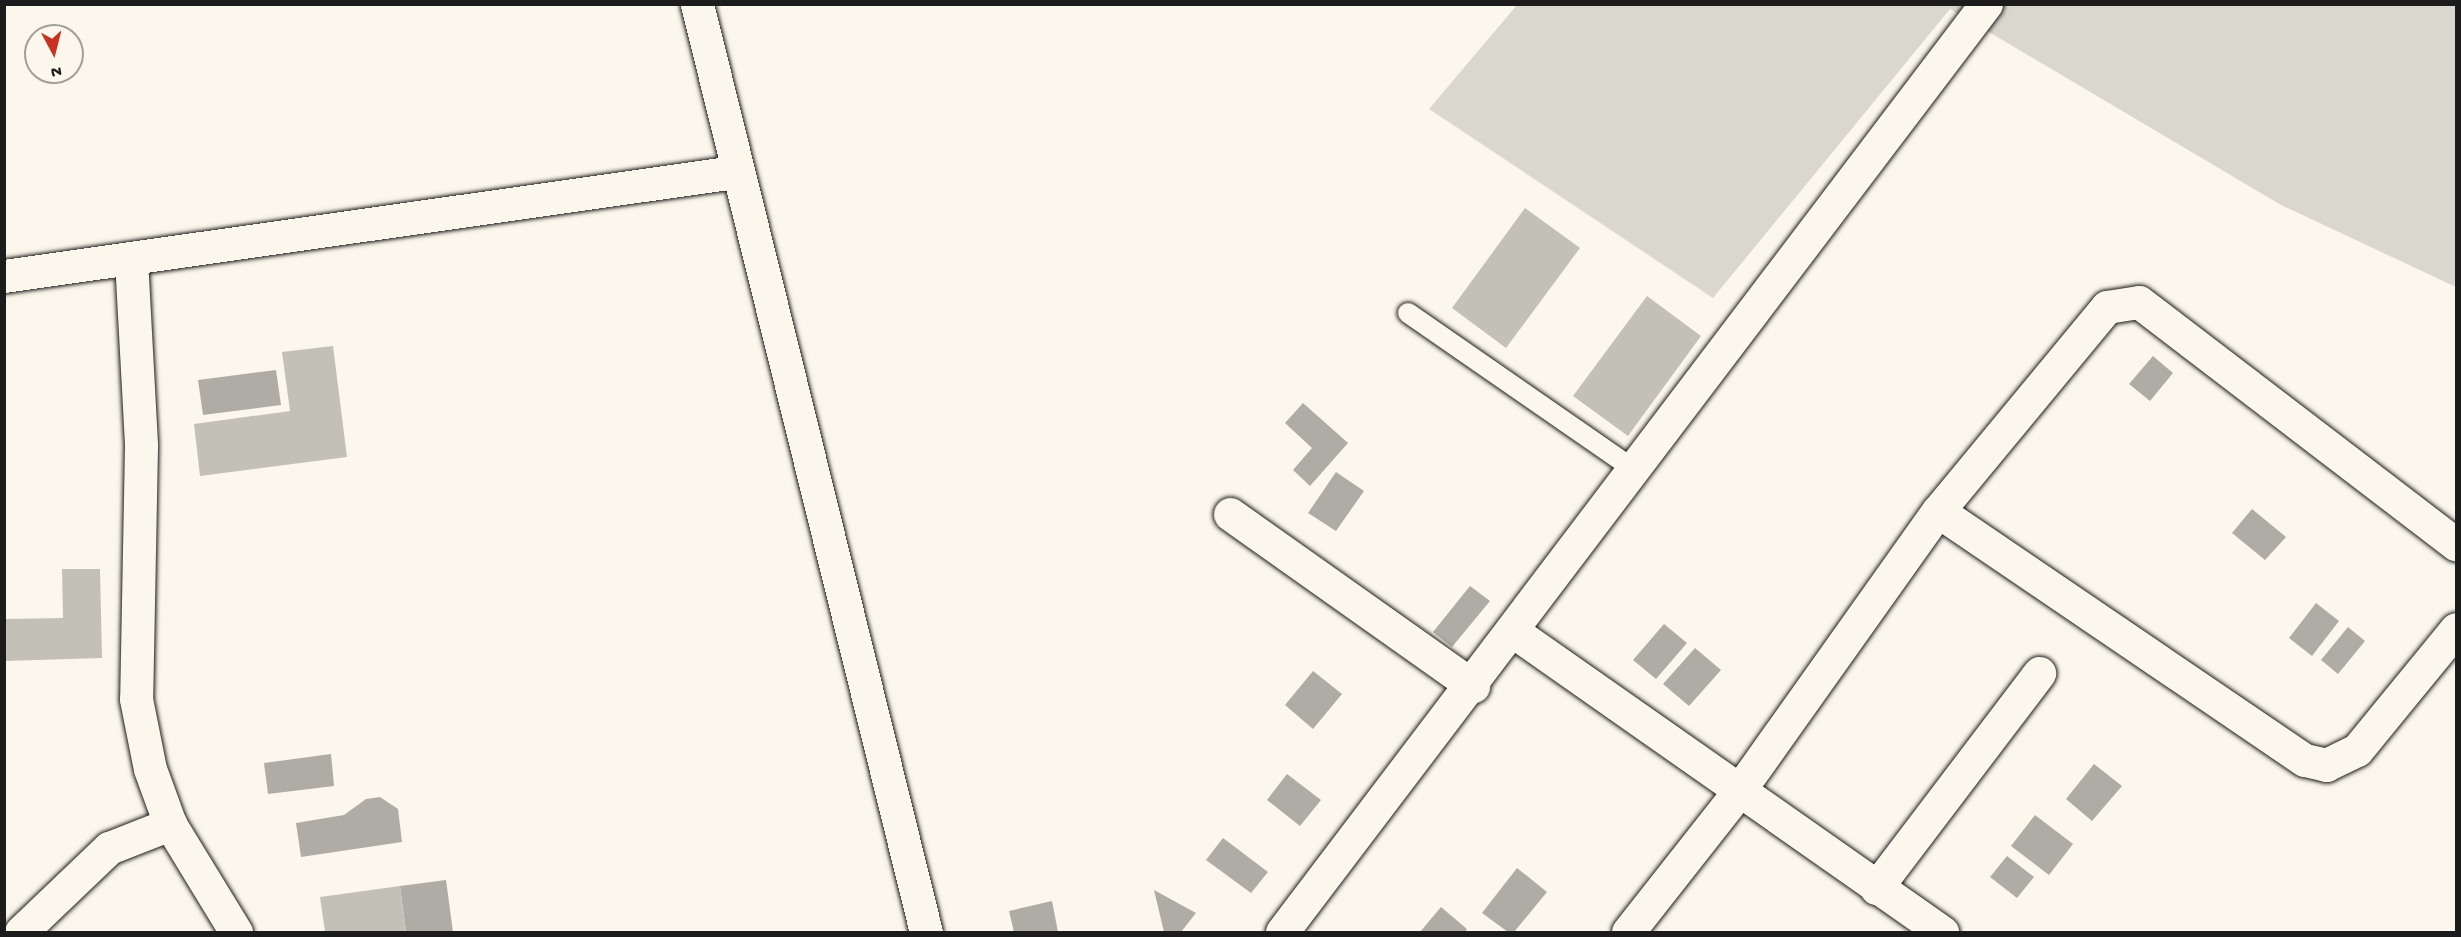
<!DOCTYPE html>
<style>
body{margin:0}
#map{position:relative;width:2461px;height:937px;overflow:hidden;background:#fbf7ec;font-family:"Gochi Hand",sans-serif}
div>[style]{position:absolute}
[style*='--x']{left:calc(var(--x)*1px);top:calc(var(--y)*1px);width:calc(var(--w)*1px);rotate:calc(var(--a)*1deg)}
.green>*{inset:0;background:#dad7ce}
.water>*{inset:0;background:#afaca5}
.building>*{inset:0;background:#c3c0b8}
.roads{filter:drop-shadow(0 0 2px #1c1c1c) drop-shadow(0 0 2px #1c1c1c)}
.service>*{height:20px;margin:-10px;padding:0 10px;transform-origin:10px;border-radius:10px;background:#fbf7ec}
.minor>*{height:33px;margin:-16.5px;padding:0 16.5px;transform-origin:16.5px;border-radius:16.5px;background:#fbf7ec}
span{translate:-50% -50%;white-space:nowrap;text-align:center;line-height:1.15;-webkit-text-stroke:6px #fbf7ec;paint-order:stroke}
.frame{position:absolute;inset:0;border:6px solid #1c1c1c;pointer-events:none}
.north{position:absolute;left:24px;top:24px;width:60px;height:60px;box-sizing:border-box;background:#fbf7ec;border:2px solid #a29f99;border-radius:50%;rotate:173deg;font-size:16px;font-weight:700;line-height:24px;text-align:center;color:#1c1c1c}
.north::after{content:'';display:block;margin:auto;width:21px;height:27px;background:#c8321e;clip-path:polygon(50% 0,100% 100%,50% 72%,0 100%)}
</style>
<div id="map">
<div class="green">
<i style="clip-path:polygon(1517px 5px,2456px 5px,2456px 287px,2281px 205px,1950px 9px,1713px 298px,1429px 109px)"></i>
</div>
<div class="water">
<i style="clip-path:polygon(2153px 356px,2173px 373px,2150px 401px,2129px 384px)"></i>
<i style="clip-path:polygon(276px 370px,281px 405px,203px 415px,198px 380px)"></i>
<i style="clip-path:polygon(1303px 403px,1348px 443px,1310px 486px,1293px 470px,1312px 448px,1285px 423px)"></i>
<i style="clip-path:polygon(1336px 472px,1364px 491px,1336px 531px,1308px 513px)"></i>
<i style="clip-path:polygon(2252px 509px,2286px 537px,2265px 560px,2232px 533px)"></i>
<i style="clip-path:polygon(1470px 586px,1490px 601px,1452px 647px,1433px 632px)"></i>
<i style="clip-path:polygon(2316px 603px,2339px 621px,2312px 656px,2289px 638px)"></i>
<i style="clip-path:polygon(1664px 624px,1687px 643px,1656px 679px,1633px 660px)"></i>
<i style="clip-path:polygon(2348px 627px,2365px 641px,2338px 674px,2321px 660px)"></i>
<i style="clip-path:polygon(1695px 648px,1721px 670px,1689px 706px,1663px 684px)"></i>
<i style="clip-path:polygon(1313px 671px,1342px 694px,1313px 729px,1285px 705px)"></i>
<i style="clip-path:polygon(331px 754px,334px 786px,268px 794px,264px 763px)"></i>
<i style="clip-path:polygon(2094px 764px,2122px 786px,2092px 821px,2066px 799px)"></i>
<i style="clip-path:polygon(1287px 774px,1321px 800px,1300px 826px,1267px 800px)"></i>
<i style="clip-path:polygon(380px 797px,398px 809px,402px 842px,301px 857px,296px 823px,344px 815px,366px 799px)"></i>
<i style="clip-path:polygon(2035px 815px,2073px 844px,2049px 875px,2011px 846px)"></i>
<i style="clip-path:polygon(1223px 838px,1268px 872px,1251px 893px,1206px 860px)"></i>
<i style="clip-path:polygon(2007px 856px,2034px 877px,2017px 898px,1990px 877px)"></i>
<i style="clip-path:polygon(1517px 868px,1547px 892px,1514px 932px,1508px 932px,1482px 913px)"></i>
<i style="clip-path:polygon(446px 880px,453px 932px,406px 932px,400px 886px)"></i>
<i style="clip-path:polygon(1154px 890px,1196px 913px,1181px 932px,1164px 932px)"></i>
<i style="clip-path:polygon(1052px 901px,1058px 932px,1014px 932px,1009px 911px)"></i>
<i style="clip-path:polygon(1441px 907px,1467px 929px,1465px 932px,1420px 932px)"></i>
</div>
<div class="building">
<i style="clip-path:polygon(1525px 208px,1580px 248px,1506px 348px,1452px 308px)"></i>
<i style="clip-path:polygon(1647px 296px,1701px 336px,1628px 436px,1573px 396px)"></i>
<i style="clip-path:polygon(333px 346px,347px 457px,200px 476px,194px 424px,290px 411px,282px 352px)"></i>
<i style="clip-path:polygon(62px 569px,100px 569px,102px 658px,4px 661px,4px 619px,63px 618px)"></i>
<i style="clip-path:polygon(400px 886px,406px 932px,325px 932px,320px 897px)"></i>
</div>
<div class="roads">
<div class="service">
<i style="--x:1408;--y:313;--w:277;--a:34.7"></i>
</div>
<div class="minor">
<i style="--x:697;--y:4;--w:956;--a:76.14"></i>
<i style="--x:131;--y:259;--w:187;--a:86.9"></i>
<i style="--x:141;--y:446;--w:253;--a:91.1"></i>
<i style="--x:136;--y:699;--w:71;--a:78.7"></i>
<i style="--x:150;--y:769;--w:59;--a:70"></i>
<i style="--x:170;--y:824;--w:127;--a:58.6"></i>
<i style="--x:4;--y:276;--w:738;--a:-8.1"></i>
<i style="--x:1938;--y:511;--w:443;--a:34.2"></i>
<i style="--x:2305;--y:760;--w:22;--a:13"></i>
<i style="--x:2326;--y:765;--w:34;--a:-26"></i>
<i style="--x:2357;--y:750;--w:156;--a:-50.7"></i>
<i style="--x:1230;--y:514;--w:298;--a:35.3"></i>
<i style="--x:1514;--y:632;--w:523;--a:35.03"></i>
<i style="--x:1876;--y:888;--w:270;--a:-52.8"></i>
<i style="--x:21;--y:932;--w:122;--a:-43.7"></i>
<i style="--x:109;--y:848;--w:66;--a:-21.5"></i>
<i style="--x:1282;--y:932;--w:1165;--a:-52.82"></i>
<i style="--x:1628;--y:932;--w:178;--a:-51.8"></i>
<i style="--x:1738;--y:792;--w:345;--a:-54.6"></i>
<i style="--x:1938;--y:511;--w:265;--a:-50.4"></i>
<i style="--x:2107;--y:307;--w:32;--a:-9"></i>
<i style="--x:2139;--y:302;--w:399;--a:37.4"></i>
</div>
</div>
<div class="frame"></div>
<div class="north">N</div>
</div>
